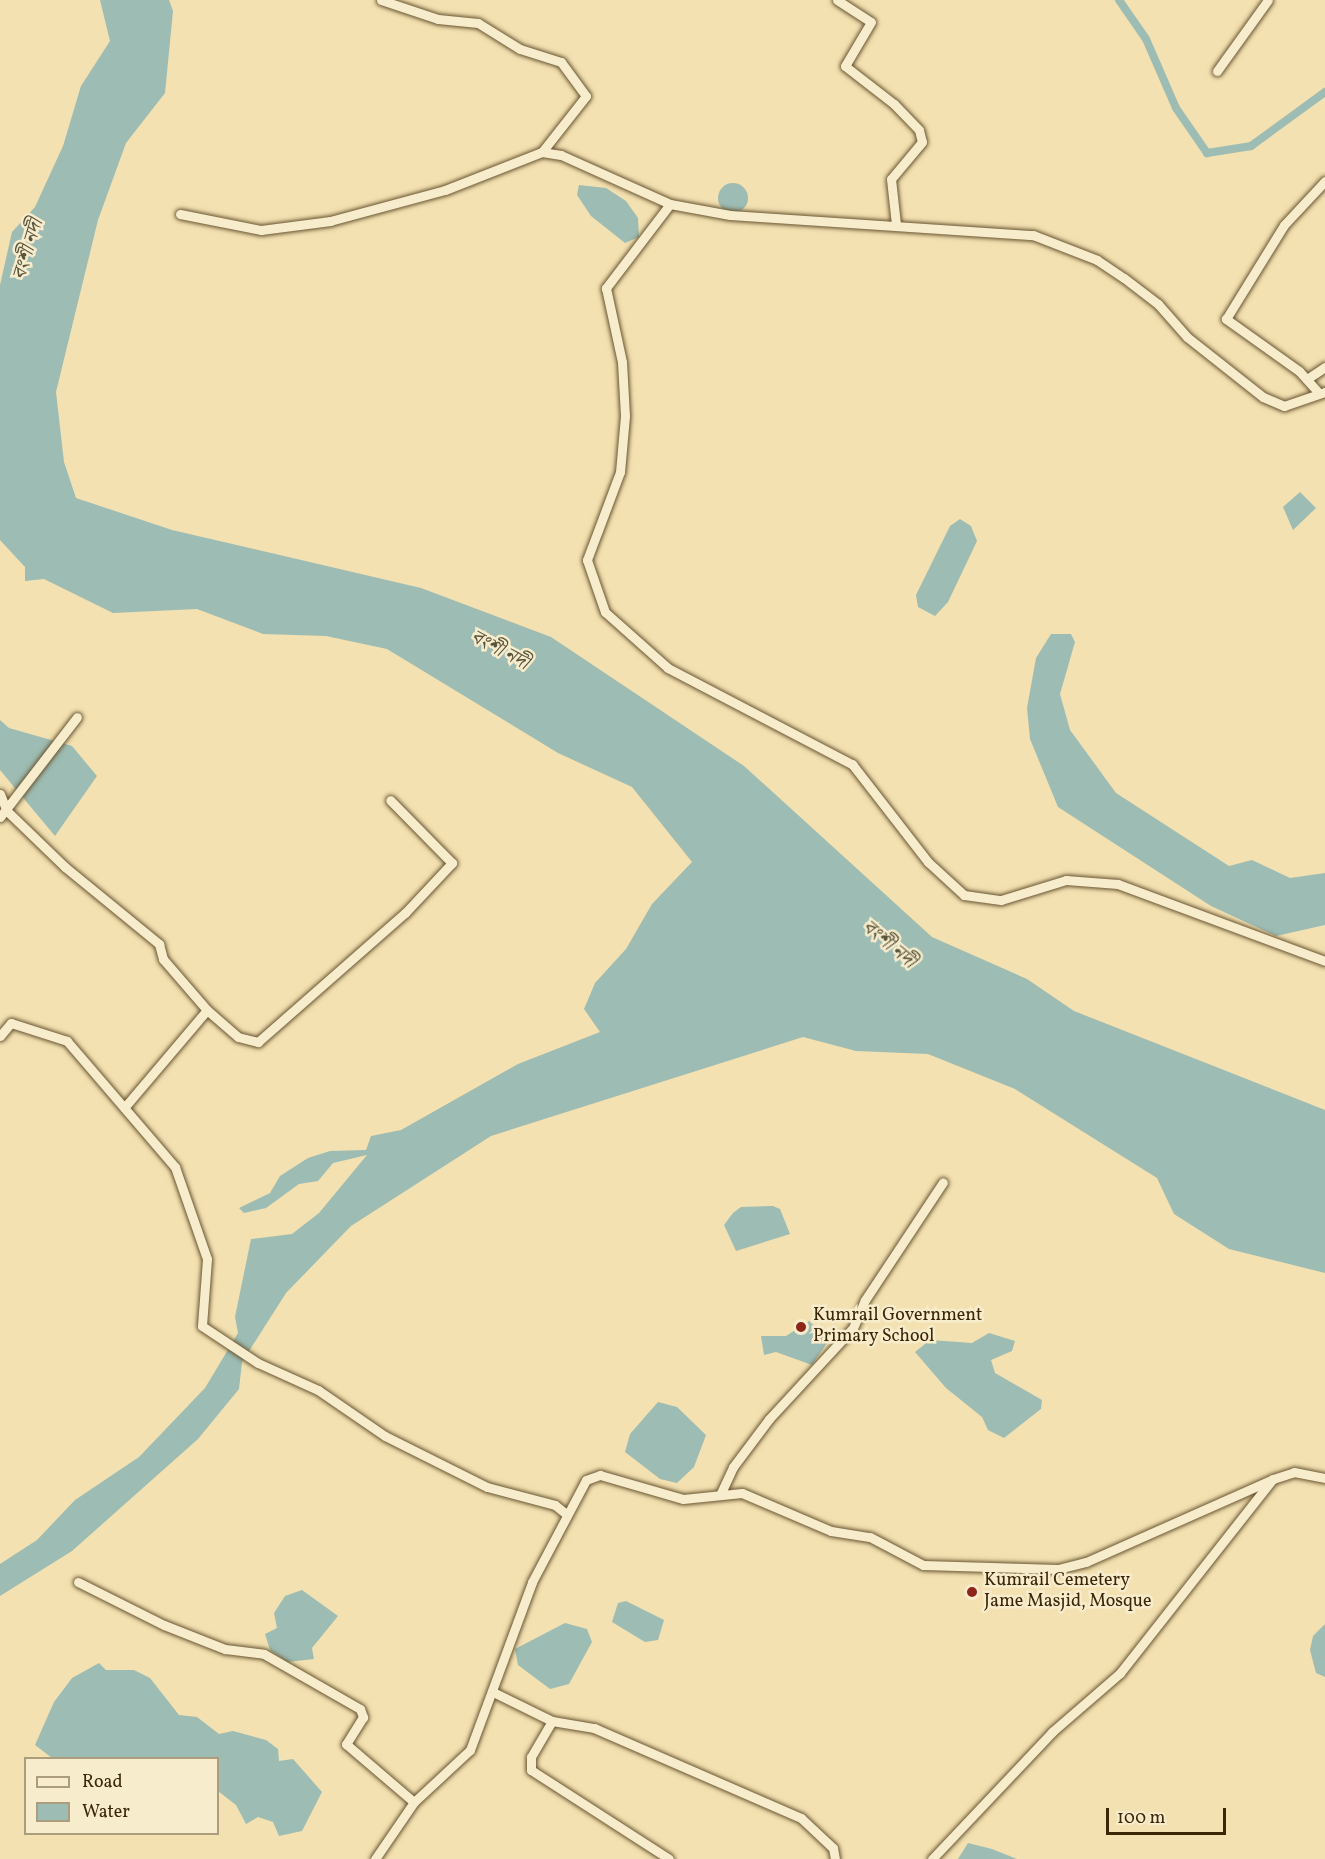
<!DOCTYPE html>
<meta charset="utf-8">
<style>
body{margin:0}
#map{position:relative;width:1325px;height:1859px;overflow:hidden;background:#f3e1b1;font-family:Vollkorn,"Noto Serif Bengali",serif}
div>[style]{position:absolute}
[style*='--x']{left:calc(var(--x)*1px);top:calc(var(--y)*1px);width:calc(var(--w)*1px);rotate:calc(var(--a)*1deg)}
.water>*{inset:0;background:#9dbcb3}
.round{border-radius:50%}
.canal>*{height:8px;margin:-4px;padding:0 4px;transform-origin:4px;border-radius:4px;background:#9dbcb3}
.roads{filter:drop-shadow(0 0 2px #695532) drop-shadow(0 0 2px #695532)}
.street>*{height:9px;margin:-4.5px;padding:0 4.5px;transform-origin:4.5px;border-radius:4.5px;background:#f7eccc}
.dots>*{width:16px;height:16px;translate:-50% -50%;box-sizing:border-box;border:3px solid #f7eccc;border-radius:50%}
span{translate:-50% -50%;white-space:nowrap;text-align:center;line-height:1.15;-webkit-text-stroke:5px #f7eccc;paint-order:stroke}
.poi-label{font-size:18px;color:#3b2607}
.left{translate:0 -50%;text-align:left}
.water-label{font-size:20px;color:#58533b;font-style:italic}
.legend{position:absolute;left:24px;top:1757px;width:195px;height:78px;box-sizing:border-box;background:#f7eccc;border:2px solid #ac9d7d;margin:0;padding:8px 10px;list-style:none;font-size:18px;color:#3b2607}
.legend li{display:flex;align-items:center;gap:12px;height:30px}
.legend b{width:30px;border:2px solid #ac9d7d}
.scale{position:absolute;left:1106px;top:1808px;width:120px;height:27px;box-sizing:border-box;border:3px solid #3b2607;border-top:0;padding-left:8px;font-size:18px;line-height:21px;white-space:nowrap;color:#3b2607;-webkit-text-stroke:4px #f7eccc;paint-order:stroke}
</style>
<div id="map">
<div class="water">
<i style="clip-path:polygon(100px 0,169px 0,173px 11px,165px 93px,126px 143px,98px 220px,56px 392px,64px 462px,76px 498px,172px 530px,421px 588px,551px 637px,744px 766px,932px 937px,1027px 979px,1074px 1011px,1325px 1110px,1325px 1273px,1229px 1249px,1174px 1214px,1157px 1178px,1015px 1089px,928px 1054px,856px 1051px,803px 1037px,491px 1136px,351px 1226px,286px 1293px,242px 1362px,239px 1389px,198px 1439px,72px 1551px,0 1596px,0 1564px,37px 1540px,75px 1500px,139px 1457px,205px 1388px,238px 1333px,235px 1317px,251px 1239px,292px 1234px,319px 1213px,367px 1155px,333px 1163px,318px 1181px,299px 1184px,266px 1208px,244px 1213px,239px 1208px,270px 1193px,280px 1176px,308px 1158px,330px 1151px,366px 1150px,371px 1136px,401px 1130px,518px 1064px,600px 1032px,584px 1009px,595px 983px,626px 949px,652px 904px,692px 862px,632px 787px,558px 753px,387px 649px,326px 636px,263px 634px,197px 609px,113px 613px,44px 579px,25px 581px,25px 567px,0 540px,0 285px,12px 232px,35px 207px,63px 146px,81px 86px,110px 41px)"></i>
<i class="round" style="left:718px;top:183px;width:30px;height:30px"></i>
<i style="clip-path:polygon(579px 185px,606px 188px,626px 201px,638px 218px,639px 237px,625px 243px,591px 216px,577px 195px)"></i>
<i style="clip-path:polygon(1300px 492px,1316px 508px,1293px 530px,1283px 507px)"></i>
<i style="clip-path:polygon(960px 519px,971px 526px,977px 541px,948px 602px,935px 616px,918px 607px,916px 595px,950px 526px)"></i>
<i style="clip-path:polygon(1051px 634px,1071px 634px,1075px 642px,1060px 694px,1070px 730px,1116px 793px,1229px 866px,1252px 860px,1290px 878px,1325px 873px,1325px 925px,1276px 936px,1211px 906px,1058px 807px,1030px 739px,1027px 708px,1036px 658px)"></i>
<i style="clip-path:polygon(0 720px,9px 728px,72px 746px,97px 776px,55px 836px,0 770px)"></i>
<i style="clip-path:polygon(773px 1206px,780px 1209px,790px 1234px,736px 1251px,724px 1225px,733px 1213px,741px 1207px)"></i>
<i style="clip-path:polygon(809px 1321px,829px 1340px,812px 1365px,776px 1352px,764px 1355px,761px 1336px,786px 1336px)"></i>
<i style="clip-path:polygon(989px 1333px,1015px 1341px,1012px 1351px,991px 1360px,995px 1373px,1042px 1400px,1041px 1409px,1004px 1438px,988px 1430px,982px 1417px,946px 1388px,915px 1352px,930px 1340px,972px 1343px)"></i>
<i style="clip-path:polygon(658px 1402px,677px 1407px,706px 1435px,694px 1467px,677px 1483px,660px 1479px,625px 1452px,630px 1434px)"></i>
<i style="clip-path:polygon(302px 1590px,338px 1616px,312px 1648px,314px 1659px,287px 1662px,270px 1650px,265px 1634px,277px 1628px,274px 1613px,285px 1596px)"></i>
<i style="clip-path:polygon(626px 1601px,664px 1620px,658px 1640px,645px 1642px,612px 1622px,618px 1603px)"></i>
<i style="clip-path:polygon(565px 1623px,587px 1629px,592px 1642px,569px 1684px,550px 1689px,518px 1665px,515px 1649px)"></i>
<i style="clip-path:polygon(1325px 1624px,1325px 1677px,1316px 1673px,1310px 1650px,1313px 1636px)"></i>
<i style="clip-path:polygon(99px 1663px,106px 1670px,134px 1670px,150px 1678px,179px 1715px,197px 1717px,219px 1734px,233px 1731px,266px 1740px,278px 1749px,279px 1761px,293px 1759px,322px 1792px,302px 1831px,279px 1836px,273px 1822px,258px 1817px,246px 1824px,236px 1805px,218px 1791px,218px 1758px,52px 1758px,35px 1745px,54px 1702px,72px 1678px)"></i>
<i style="clip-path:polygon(968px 1843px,992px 1849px,1017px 1859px,958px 1859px)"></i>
</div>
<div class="canal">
<i style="--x:1119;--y:0;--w:47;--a:55.3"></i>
<i style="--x:1146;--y:39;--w:75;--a:66.5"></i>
<i style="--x:1176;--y:108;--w:55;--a:55.4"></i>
<i style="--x:1207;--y:153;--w:45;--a:-9"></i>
<i style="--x:1251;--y:146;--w:92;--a:-36.1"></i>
</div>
<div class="roads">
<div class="street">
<i style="--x:381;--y:0;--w:60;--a:18.4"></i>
<i style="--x:438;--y:19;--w:40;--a:5.7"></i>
<i style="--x:478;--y:23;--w:49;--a:31.8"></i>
<i style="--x:520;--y:49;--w:43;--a:17.6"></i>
<i style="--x:561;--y:62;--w:42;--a:53.7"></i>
<i style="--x:586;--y:96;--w:71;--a:128.2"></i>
<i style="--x:837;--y:0;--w:40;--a:32.9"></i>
<i style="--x:871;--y:22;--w:51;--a:120.6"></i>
<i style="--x:845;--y:66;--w:62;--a:37.8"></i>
<i style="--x:894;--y:104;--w:36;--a:46"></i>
<i style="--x:919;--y:130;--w:12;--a:76"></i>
<i style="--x:922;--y:142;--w:48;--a:130"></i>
<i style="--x:891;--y:179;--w:45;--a:83.7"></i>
<i style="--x:1217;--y:71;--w:87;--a:-54.3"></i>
<i style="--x:670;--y:204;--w:106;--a:127.3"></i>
<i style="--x:606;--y:288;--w:76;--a:77.8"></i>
<i style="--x:622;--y:362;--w:54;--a:86.8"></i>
<i style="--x:625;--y:416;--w:56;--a:95.1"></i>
<i style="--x:620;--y:472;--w:94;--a:110.6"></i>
<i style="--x:587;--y:560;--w:55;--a:70.9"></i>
<i style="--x:605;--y:612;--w:84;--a:41.6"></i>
<i style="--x:668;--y:668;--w:208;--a:27.6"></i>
<i style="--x:852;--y:764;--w:124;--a:52.2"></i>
<i style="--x:928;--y:862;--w:49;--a:42.5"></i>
<i style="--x:964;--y:895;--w:37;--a:8"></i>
<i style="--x:1001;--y:900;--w:68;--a:-17.1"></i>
<i style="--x:1066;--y:880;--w:52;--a:4.4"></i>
<i style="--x:1118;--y:884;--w:221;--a:20.4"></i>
<i style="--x:180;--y:214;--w:83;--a:11.2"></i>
<i style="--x:261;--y:230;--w:70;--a:-7.4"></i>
<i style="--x:330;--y:221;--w:119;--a:-15.1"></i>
<i style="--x:445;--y:190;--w:104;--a:-21.4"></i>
<i style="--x:542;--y:152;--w:19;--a:9"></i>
<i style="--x:561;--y:155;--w:120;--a:24.2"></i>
<i style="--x:670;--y:204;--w:61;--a:10.4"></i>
<i style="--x:730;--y:215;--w:304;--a:3.8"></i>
<i style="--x:1033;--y:235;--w:69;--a:21.3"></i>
<i style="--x:1097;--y:260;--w:32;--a:34"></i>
<i style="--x:1124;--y:278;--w:43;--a:37.4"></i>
<i style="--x:1158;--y:304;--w:44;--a:48.7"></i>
<i style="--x:1187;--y:337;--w:97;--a:38.3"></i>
<i style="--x:1263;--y:397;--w:23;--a:23"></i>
<i style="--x:1284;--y:406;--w:43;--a:-18.9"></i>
<i style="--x:1307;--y:379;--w:22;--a:-34"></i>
<i style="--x:1318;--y:392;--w:28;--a:-132"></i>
<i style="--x:1299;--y:371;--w:90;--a:-144.5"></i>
<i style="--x:1226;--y:319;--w:110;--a:-58.3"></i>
<i style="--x:1284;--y:225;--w:60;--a:-47"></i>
<i style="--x:0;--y:794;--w:18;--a:68"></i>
<i style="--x:7;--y:811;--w:81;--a:44"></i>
<i style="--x:65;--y:867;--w:122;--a:39.3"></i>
<i style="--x:159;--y:944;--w:16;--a:75"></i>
<i style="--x:163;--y:959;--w:67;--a:49.2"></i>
<i style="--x:207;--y:1010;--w:128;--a:130.3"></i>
<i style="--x:0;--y:817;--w:126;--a:-52.4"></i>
<i style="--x:207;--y:1010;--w:41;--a:41.1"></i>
<i style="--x:238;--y:1037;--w:21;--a:14"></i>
<i style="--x:258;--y:1042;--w:196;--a:-41.3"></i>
<i style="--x:405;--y:913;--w:69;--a:-46.8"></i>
<i style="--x:452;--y:863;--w:88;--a:-134.5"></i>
<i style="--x:0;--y:1036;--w:17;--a:-50"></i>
<i style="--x:11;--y:1023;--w:59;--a:17.8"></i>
<i style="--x:67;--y:1041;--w:166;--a:49.4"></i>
<i style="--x:175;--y:1167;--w:97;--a:70.8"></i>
<i style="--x:207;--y:1259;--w:67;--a:94.3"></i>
<i style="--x:202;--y:1326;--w:67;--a:33.5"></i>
<i style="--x:258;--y:1363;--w:66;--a:24.2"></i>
<i style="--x:318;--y:1390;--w:81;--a:34.5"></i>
<i style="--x:385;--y:1436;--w:114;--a:26.6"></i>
<i style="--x:487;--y:1487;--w:70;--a:14.8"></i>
<i style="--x:555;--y:1505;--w:14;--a:39"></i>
<i style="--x:720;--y:1495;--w:31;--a:-65"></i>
<i style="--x:733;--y:1467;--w:60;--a:-53.1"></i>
<i style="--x:769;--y:1419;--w:124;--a:-47.3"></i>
<i style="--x:853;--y:1328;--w:30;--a:-67"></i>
<i style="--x:865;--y:1300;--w:141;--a:-56.5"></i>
<i style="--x:78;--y:1582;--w:96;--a:26.6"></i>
<i style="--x:164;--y:1625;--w:66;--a:21.5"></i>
<i style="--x:225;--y:1649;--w:39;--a:7"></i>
<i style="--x:264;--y:1654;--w:111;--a:29.8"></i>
<i style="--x:360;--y:1709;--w:9;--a:69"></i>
<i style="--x:363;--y:1717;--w:32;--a:122"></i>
<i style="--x:346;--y:1744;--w:89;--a:40.5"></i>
<i style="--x:493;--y:1692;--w:66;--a:26.2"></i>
<i style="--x:552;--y:1721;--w:43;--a:9.5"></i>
<i style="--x:594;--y:1728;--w:226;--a:23.5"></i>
<i style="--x:801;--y:1818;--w:44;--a:43.2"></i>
<i style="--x:833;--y:1848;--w:11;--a:80"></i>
<i style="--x:552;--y:1721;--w:42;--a:120.3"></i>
<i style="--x:531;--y:1757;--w:13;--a:90"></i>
<i style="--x:531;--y:1770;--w:164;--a:32.8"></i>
<i style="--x:375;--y:1859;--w:69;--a:-55.6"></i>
<i style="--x:414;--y:1802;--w:76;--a:-42.9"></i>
<i style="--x:470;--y:1750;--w:179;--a:-69.7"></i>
<i style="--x:532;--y:1582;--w:115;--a:-62.1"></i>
<i style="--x:586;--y:1480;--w:15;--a:-20"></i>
<i style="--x:600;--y:1475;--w:86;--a:16.1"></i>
<i style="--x:683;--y:1499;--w:59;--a:-5.8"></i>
<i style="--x:742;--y:1493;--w:97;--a:23.1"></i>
<i style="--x:831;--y:1531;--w:39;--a:9"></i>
<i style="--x:870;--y:1537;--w:60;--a:27.8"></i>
<i style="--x:923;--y:1565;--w:135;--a:1.7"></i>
<i style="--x:1058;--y:1569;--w:29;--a:-14"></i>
<i style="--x:1086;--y:1562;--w:205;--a:-23.9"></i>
<i style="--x:1273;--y:1479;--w:22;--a:-18"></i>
<i style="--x:1294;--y:1472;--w:32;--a:11"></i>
<i style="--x:932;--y:1859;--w:175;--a:-46.6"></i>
<i style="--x:1052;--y:1732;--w:90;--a:-40.9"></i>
<i style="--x:1120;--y:1673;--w:246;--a:-51.8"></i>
</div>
</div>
<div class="dots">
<i style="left:801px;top:1327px;background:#8f2418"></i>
<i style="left:972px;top:1592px;background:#8f2418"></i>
</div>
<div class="poi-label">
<span class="left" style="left:813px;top:1327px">Kumrail Government<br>Primary School</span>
<span class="left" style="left:984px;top:1592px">Kumrail Cemetery<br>Jame Masjid, Mosque</span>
</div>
<div class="water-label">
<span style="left:29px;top:250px;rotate:-73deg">বংশী নদী</span>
<span style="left:499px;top:651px;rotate:28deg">বংশী নদী</span>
<span style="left:888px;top:945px;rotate:40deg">বংশী নদী</span>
</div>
<ul class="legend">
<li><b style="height:8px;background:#f7eccc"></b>Road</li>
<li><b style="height:16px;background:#9dbcb3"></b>Water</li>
</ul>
<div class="scale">100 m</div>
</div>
